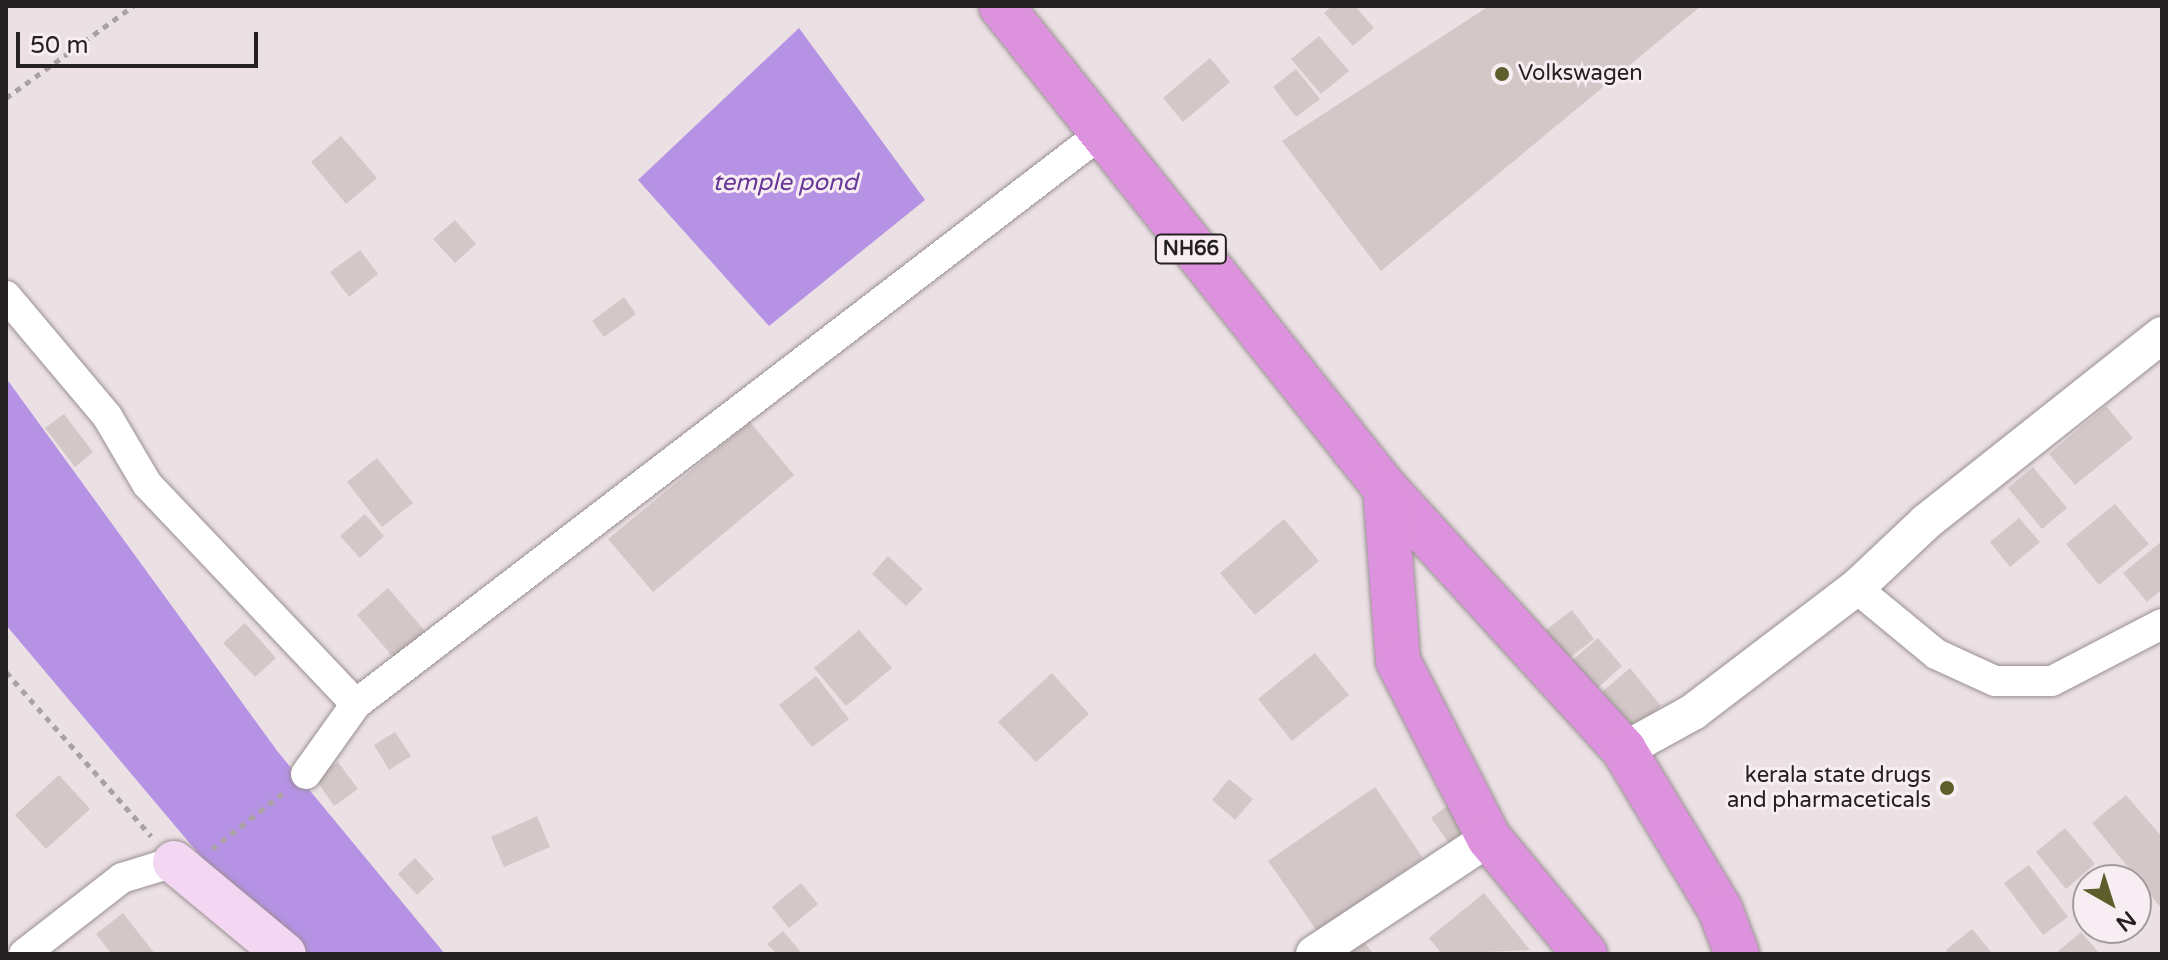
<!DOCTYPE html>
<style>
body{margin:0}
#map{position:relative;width:2168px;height:960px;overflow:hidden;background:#ebe0e4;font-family:"Varela Round",sans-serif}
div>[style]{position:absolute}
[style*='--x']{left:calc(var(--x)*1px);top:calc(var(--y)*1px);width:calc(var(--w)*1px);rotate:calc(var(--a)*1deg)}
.water>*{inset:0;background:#b592e4}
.building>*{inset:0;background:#d3c7c7}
.path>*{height:5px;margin-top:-2.5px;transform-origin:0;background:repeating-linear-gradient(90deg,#a9a1a4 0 6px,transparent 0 12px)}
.roads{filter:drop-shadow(0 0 2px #998f93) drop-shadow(0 0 2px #998f93)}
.minor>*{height:30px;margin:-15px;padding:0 15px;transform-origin:15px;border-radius:15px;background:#fff}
.tertiary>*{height:36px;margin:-18px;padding:0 18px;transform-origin:18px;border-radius:18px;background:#fff}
.secondary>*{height:42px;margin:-21px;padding:0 21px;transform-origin:21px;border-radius:21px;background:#f2d6f2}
.trunk>*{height:44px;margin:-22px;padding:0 22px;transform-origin:22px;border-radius:22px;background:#dc92dc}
.dots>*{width:22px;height:22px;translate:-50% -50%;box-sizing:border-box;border:4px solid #f8edf2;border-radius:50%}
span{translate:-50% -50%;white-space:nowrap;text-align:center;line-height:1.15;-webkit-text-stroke:6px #f8edf2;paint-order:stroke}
.shield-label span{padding:2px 6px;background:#f8edf2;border:2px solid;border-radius:6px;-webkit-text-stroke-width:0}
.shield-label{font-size:20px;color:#252123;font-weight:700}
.poi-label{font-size:22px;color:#252123}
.left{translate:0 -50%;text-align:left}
.right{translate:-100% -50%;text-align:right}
.water-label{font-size:24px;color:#673898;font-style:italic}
.frame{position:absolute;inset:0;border:8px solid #252123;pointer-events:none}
.north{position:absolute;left:2072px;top:864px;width:80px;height:80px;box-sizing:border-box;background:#f8edf2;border:2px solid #a49b9f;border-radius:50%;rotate:141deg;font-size:22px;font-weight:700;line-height:32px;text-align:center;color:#252123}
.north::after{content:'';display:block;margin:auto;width:28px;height:36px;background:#5c5e2c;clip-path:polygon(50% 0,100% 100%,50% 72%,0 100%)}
.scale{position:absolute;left:16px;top:32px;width:242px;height:36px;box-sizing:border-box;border:4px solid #252123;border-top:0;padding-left:10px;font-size:24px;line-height:28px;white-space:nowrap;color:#252123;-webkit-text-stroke:6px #f8edf2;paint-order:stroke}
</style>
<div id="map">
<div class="water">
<i style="clip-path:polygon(799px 28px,925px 200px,769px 326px,638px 180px)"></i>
<i style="clip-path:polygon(6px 378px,278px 752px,445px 954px,283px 954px,6px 625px)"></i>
</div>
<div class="building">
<i style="clip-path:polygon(1332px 6px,1355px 6px,1374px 28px,1353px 46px,1324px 13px)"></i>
<i style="clip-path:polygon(1489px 6px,1701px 6px,1381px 271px,1282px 141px)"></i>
<i style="clip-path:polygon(1319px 36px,1349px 71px,1321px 94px,1291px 59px)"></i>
<i style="clip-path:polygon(1210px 58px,1230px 82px,1183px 122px,1163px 98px)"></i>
<i style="clip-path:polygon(1296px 69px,1320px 99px,1296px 117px,1273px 87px)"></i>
<i style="clip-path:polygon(341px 136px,377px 178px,346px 204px,311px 162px)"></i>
<i style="clip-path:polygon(455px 220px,476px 244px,455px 263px,433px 239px)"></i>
<i style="clip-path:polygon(360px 250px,378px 274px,349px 297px,330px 272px)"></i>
<i style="clip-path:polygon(624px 297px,636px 314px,604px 337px,592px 321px)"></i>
<i style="clip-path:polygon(2106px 406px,2133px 438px,2075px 485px,2049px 454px)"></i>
<i style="clip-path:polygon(64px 414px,93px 452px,75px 467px,45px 428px)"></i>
<i style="clip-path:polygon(750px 422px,794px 475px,653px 592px,608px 539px)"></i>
<i style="clip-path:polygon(377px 458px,413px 503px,382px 527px,347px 482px)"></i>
<i style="clip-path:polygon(2033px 467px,2067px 508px,2042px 529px,2008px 488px)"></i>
<i style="clip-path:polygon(2115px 504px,2149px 544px,2099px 585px,2066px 544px)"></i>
<i style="clip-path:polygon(365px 514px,384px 536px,360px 558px,340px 536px)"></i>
<i style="clip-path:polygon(2019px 518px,2040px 542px,2010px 567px,1990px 542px)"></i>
<i style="clip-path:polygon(1284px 519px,1319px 561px,1255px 615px,1220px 573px)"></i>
<i style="clip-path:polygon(2162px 541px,2162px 589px,2147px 602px,2123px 573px)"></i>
<i style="clip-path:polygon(888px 556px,923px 589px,906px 606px,872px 574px)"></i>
<i style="clip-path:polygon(388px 588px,425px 631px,394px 658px,357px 615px)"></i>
<i style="clip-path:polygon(1572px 610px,1594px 639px,1564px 662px,1542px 633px)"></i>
<i style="clip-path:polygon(245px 623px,276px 658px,255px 677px,223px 643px)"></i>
<i style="clip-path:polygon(859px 630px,892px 668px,846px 706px,814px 668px)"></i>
<i style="clip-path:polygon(1598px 638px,1622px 666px,1592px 693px,1567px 665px)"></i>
<i style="clip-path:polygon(1315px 653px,1349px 695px,1292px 741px,1258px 699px)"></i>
<i style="clip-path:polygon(1630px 668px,1661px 706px,1626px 736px,1595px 698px)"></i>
<i style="clip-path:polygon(1052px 673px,1089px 714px,1036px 762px,998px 722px)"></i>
<i style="clip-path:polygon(816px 676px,849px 719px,812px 747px,779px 705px)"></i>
<i style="clip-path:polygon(395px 732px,411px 756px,389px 770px,374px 745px)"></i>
<i style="clip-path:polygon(338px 762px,358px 789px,334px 806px,315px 778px)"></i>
<i style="clip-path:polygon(59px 775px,90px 809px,46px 849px,15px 815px)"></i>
<i style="clip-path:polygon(1229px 779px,1253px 799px,1235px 820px,1212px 800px)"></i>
<i style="clip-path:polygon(1375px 787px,1423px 858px,1317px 931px,1268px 861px)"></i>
<i style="clip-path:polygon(2126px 795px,2162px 837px,2162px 909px,2092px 823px)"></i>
<i style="clip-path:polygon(1458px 798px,1479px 827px,1452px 847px,1431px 818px)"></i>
<i style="clip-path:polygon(537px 816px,550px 847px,504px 867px,491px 837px)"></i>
<i style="clip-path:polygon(2065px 828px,2095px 864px,2066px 889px,2036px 852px)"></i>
<i style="clip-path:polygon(415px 858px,434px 879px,417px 895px,398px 874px)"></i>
<i style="clip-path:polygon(2029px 865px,2068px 917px,2043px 935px,2004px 883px)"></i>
<i style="clip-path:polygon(801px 883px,818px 904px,789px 928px,772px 907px)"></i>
<i style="clip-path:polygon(1484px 893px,1530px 950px,1442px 954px,1429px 938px)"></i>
<i style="clip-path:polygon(123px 913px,155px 954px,112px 954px,96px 934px)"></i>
<i style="clip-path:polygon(1972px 929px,1993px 954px,1949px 954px,1946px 950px)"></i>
<i style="clip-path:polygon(783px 931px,800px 951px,797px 954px,777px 954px,767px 944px)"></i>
<i style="clip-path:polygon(2081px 932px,2100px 954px,2055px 954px)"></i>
<i style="clip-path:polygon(1363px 941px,1374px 954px,1347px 954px)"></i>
</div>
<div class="path">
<i style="--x:6;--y:98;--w:157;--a:-35.9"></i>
<i style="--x:6;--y:672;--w:219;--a:48.5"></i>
<i style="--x:212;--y:849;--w:90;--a:-38.3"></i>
</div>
<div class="roads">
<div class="minor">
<i style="--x:6;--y:296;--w:157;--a:49.9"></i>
<i style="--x:107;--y:416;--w:79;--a:59.5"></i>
<i style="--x:147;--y:484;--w:303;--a:46.5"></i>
<i style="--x:1856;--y:588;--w:104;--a:39.5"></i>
<i style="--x:1936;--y:654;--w:65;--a:24.6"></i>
<i style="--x:1995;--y:681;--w:57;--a:0"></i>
<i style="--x:2052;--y:681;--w:124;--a:-27.4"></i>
<i style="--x:306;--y:774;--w:86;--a:-54.5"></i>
<i style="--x:356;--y:704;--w:936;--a:-37.45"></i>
<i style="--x:24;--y:954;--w:124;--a:-37.8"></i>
<i style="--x:122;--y:878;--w:54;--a:-17.1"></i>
</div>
<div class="tertiary">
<i style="--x:1624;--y:750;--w:79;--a:-28.8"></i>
<i style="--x:1693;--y:712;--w:205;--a:-37.3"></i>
<i style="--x:1856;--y:588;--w:96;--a:-43.3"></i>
<i style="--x:1926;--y:522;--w:301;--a:-38.4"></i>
<i style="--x:1314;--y:954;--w:210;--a:-33.5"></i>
<i style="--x:1489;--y:838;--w:28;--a:55"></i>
</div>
<div class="secondary">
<i style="--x:174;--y:862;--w:144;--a:39.7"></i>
</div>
<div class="trunk">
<i style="--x:1001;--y:6;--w:616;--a:51.46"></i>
<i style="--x:1385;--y:488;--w:355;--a:47.6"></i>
<i style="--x:1624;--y:750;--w:186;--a:58.9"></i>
<i style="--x:1720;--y:909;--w:48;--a:69.3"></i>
<i style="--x:1385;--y:488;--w:173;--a:85.7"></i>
<i style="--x:1398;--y:661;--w:199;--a:62.8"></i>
<i style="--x:1489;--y:838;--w:151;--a:50.4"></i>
</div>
</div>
<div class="dots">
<i style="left:1502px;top:74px;background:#5c5e2c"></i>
<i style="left:1947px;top:788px;background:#5c5e2c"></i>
</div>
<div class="shield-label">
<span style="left:1191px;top:249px">NH66</span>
</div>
<div class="poi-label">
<span class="left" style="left:1518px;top:74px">Volkswagen</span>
<span class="right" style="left:1931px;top:788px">kerala state drugs<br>and pharmaceticals</span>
</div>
<div class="water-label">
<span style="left:785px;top:183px">temple pond</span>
</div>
<div class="frame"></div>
<div class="north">N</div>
<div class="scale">50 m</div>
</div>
